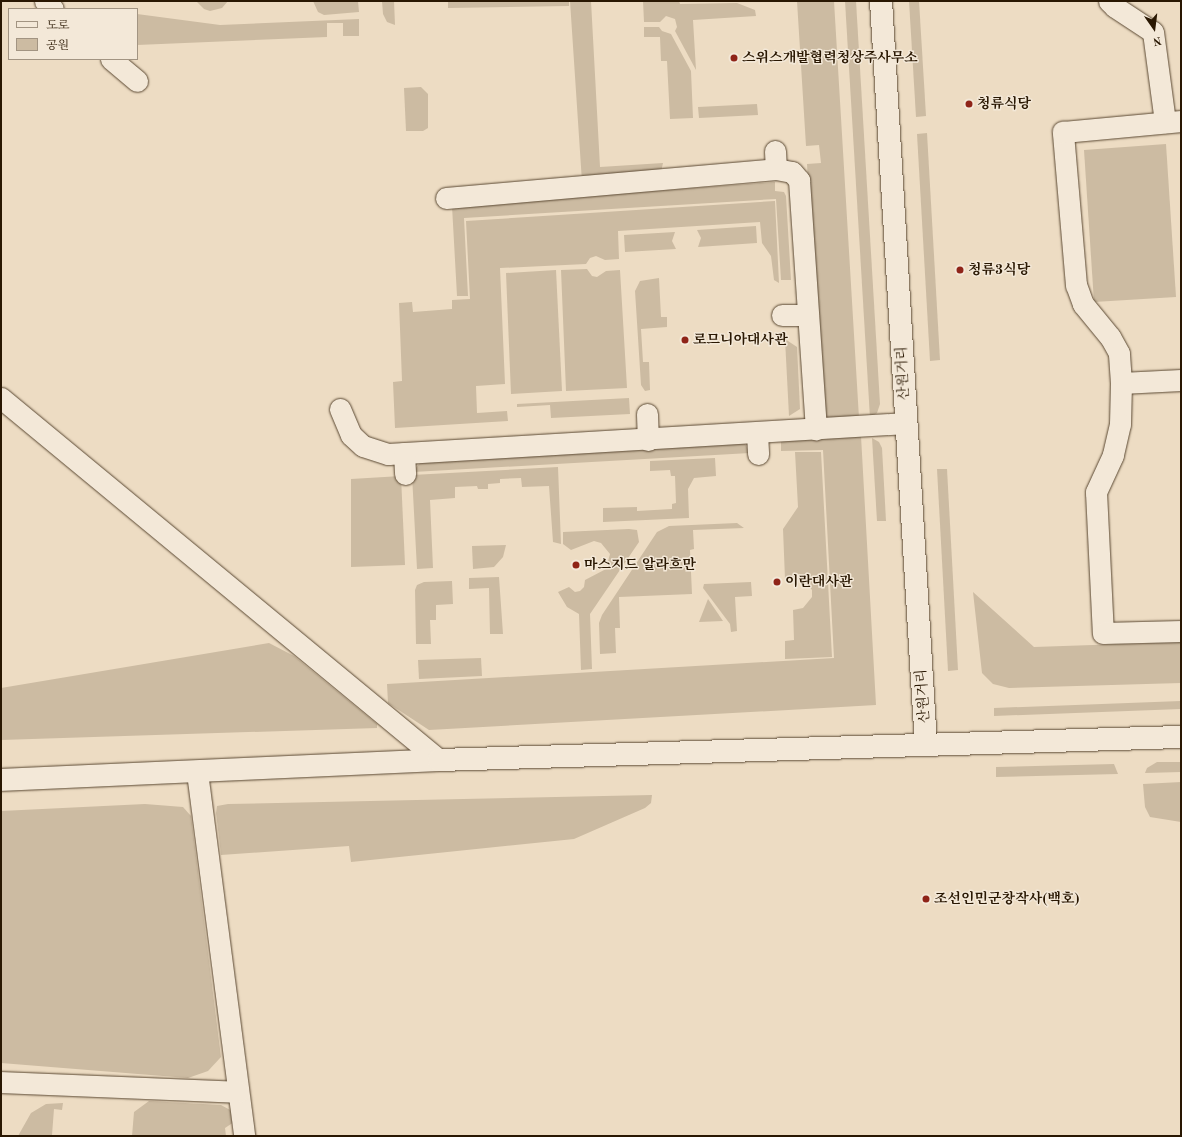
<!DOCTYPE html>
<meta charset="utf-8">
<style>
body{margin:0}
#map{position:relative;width:1182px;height:1137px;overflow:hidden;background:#eddcc3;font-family:"Old Standard TT","Noto Serif KR",serif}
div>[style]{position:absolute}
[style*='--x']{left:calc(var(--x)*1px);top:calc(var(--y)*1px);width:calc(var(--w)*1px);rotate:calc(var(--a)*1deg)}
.green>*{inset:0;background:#ccbba2}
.roads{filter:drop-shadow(0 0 1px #5a4832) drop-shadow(0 0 1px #5a4832)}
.street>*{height:21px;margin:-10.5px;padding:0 10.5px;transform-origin:10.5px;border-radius:10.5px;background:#f3e8d8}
.secondary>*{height:22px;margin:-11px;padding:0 11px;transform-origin:11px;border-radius:11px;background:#f3e8d8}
.dots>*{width:11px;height:11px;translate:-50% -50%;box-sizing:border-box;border:2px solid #f3e8d8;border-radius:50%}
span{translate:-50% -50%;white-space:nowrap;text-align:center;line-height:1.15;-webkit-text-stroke:3px #f3e8d8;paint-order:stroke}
.poi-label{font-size:14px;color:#291702;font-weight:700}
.left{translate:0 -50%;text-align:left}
.street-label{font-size:14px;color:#291702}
.frame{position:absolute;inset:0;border:2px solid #291702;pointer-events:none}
.legend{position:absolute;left:8px;top:8px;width:130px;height:52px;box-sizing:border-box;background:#f3e8d8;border:1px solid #a29482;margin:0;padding:5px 7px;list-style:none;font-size:12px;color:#291702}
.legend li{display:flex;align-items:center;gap:8px;height:20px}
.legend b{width:20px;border:1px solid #a29482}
.north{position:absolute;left:1134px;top:8px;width:40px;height:40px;-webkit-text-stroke:3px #f3e8d8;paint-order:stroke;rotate:166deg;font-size:11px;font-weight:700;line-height:16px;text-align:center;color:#291702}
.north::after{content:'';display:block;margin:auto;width:14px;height:18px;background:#291702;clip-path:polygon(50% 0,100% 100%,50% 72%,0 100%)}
</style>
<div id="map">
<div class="green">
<i style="clip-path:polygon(196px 1px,228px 1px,222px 8px,210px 11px,204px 9px)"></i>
<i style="clip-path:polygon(313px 1px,358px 1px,359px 12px,324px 15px,318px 12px)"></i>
<i style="clip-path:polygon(382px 1px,394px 1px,395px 25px,387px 22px,383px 14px)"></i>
<i style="clip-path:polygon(448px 1px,569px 1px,569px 6px,448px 8px)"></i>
<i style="clip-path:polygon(570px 1px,591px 1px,600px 167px,663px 163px,661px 172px,582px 182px)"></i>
<i style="clip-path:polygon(643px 1px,679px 1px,680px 4px,737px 3px,755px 10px,756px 16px,693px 20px,696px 70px,675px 31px,677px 27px,675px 19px,666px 16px,660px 22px,644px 22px)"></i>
<i style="clip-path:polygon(797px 1px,834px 1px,859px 418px,822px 421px,807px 164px,821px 163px,819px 145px,806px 146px)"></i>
<i style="clip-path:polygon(845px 1px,856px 1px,880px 404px,877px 413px,870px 418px)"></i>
<i style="clip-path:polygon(909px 1px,919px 1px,926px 116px,916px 117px)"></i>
<i style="clip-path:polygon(137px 14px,220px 25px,359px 19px,359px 36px,343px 36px,343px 23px,327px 23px,327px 37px,137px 45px)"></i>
<i style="clip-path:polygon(644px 27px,659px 27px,662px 31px,671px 34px,691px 71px,693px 118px,670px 119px,667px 61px,661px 61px,660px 37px,644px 37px)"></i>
<i style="clip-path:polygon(421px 87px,428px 94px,428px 128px,423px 131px,406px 131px,404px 88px)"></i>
<i style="clip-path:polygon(757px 104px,758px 115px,699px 118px,698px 107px)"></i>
<i style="clip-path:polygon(927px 133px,940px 360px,930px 361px,917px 134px)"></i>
<i style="clip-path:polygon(1166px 144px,1176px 297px,1094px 302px,1084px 150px)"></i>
<i style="clip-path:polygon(775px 182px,775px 191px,784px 192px,786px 196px,791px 280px,781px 280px,776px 199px,464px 218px,468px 296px,457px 296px,452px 206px)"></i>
<i style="clip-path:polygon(775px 201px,779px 283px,774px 280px,771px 256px,762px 243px,760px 222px,618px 231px,619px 259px,605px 260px,596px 256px,590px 258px,586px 264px,500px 268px,505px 384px,476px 386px,477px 413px,507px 411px,508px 421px,395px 428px,393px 382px,402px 381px,399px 303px,412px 302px,413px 312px,452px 309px,452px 300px,470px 299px,466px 221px)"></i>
<i style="clip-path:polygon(756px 226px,757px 243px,698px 247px,701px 238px,697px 230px)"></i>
<i style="clip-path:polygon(675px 232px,672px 241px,676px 249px,625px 252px,624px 235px)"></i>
<i style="clip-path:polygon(587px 269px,592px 276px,597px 277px,606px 271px,620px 270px,627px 388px,566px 391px,561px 270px)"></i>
<i style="clip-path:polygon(556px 270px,562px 391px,511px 394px,506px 273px)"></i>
<i style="clip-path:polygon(659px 278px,661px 317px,667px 317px,667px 327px,641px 329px,643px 362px,649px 362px,650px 390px,645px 391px,641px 385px,635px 291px,640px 281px)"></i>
<i style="clip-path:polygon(785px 339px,797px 347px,800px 409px,789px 416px)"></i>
<i style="clip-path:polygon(629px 398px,630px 414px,551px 418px,550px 405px,517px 407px,517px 404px)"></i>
<i style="clip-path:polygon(861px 436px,876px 705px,429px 730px,388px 703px,387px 684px,834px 658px,823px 450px,781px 451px,781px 441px)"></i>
<i style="clip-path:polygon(872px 438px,879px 442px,882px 448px,886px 521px,877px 521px)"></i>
<i style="clip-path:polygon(740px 441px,745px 444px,750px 453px,413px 472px,421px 461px)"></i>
<i style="clip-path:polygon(795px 452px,821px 452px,832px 657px,785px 659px,785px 641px,794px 640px,793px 610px,803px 608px,812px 597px,812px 590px,803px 580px,785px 579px,783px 529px,798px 507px)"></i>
<i style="clip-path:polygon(715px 458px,716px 476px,694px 478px,688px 489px,689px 518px,603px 522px,603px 508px,637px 507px,637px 511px,672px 509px,672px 504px,676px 503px,675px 476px,671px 476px,670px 470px,650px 471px,650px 461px)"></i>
<i style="clip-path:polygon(558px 467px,561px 544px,553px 542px,549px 486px,522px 487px,521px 478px,500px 479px,500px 483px,488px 484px,488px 489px,478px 489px,477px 486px,455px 487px,455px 498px,430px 500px,433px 568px,417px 569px,412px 475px)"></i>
<i style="clip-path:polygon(937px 469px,947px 469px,958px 670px,948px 671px)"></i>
<i style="clip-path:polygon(401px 476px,405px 565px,351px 567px,351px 479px)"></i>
<i style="clip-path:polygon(737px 523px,744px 528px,693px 530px,694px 549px,690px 550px,692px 594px,619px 597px,620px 628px,615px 628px,616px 653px,600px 654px,599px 623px,602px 615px,657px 532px,669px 526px)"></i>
<i style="clip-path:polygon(629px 529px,637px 530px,639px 542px,590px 614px,592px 669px,581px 670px,579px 614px,567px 607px,558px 592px,569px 587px,575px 592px,580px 591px,584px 587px,585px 580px,606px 569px,610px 554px,601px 543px,594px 541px,571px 550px,563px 544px,563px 532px)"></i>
<i style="clip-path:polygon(506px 545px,503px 557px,494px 567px,473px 569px,472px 546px)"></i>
<i style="clip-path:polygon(499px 577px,503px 634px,490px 634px,489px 588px,469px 589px,469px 578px)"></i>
<i style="clip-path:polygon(452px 581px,453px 604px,436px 605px,436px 620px,430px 620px,431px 644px,416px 644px,415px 590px,417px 585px,424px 582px)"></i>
<i style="clip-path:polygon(751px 582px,752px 596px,735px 597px,737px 631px,731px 632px,730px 624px,703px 588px,704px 584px)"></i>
<i style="clip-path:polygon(973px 592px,1034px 647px,1181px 642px,1181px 683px,1009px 688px,993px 684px,982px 673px)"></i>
<i style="clip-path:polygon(708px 599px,723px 621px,699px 622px)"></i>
<i style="clip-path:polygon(269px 643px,294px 656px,377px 724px,377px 728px,1px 740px,1px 688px)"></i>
<i style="clip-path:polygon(481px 658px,482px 676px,419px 679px,418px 660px)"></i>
<i style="clip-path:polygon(1181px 701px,1181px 709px,994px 716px,994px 708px)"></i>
<i style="clip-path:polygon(1157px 762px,1181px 762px,1181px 772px,1145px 773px,1147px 768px)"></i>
<i style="clip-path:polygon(1114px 764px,1118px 774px,996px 777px,996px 767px)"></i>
<i style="clip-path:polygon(1181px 782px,1181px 822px,1150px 817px,1145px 807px,1143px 784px)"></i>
<i style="clip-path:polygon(652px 795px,651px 803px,645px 808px,574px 839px,351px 862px,349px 846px,221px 855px,216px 813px,217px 806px,228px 804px)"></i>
<i style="clip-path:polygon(145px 804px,183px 807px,191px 816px,221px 1057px,208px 1071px,188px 1078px,1px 1063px,1px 811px)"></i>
<i style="clip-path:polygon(149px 1101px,221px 1105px,232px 1111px,234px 1122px,225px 1128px,226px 1136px,132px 1136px,134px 1112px)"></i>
<i style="clip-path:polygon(63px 1103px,62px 1110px,54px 1109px,52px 1135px,55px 1136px,18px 1136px,31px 1113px,46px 1104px)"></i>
</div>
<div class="roads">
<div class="street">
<i style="--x:45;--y:1;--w:11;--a:45"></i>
<i style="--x:1109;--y:1;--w:8;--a:45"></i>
<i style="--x:1115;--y:7;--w:45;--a:33.3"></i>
<i style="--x:1153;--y:32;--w:91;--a:82.4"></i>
<i style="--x:111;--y:59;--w:34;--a:40"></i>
<i style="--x:775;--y:151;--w:18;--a:87"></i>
<i style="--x:446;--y:198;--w:331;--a:-5"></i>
<i style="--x:776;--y:169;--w:16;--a:11"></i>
<i style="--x:792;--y:172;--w:11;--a:49"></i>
<i style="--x:799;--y:180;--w:250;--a:86.1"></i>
<i style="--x:782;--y:315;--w:26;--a:0"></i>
<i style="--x:1181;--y:380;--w:60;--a:177.1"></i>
<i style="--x:1121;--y:383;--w:41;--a:91.4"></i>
<i style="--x:1120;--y:424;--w:32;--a:103"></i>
<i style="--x:1113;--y:455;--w:41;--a:114.7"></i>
<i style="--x:1096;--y:492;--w:141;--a:87.2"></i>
<i style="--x:1103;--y:633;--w:78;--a:-1.5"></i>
<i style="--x:1121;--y:383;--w:30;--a:-94"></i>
<i style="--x:1119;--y:353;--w:18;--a:-119"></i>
<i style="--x:1110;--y:337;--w:43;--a:-129.3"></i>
<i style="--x:1083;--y:304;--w:20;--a:-110"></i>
<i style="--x:1076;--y:285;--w:154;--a:-94.9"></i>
<i style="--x:1063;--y:132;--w:119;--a:-5.3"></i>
<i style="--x:1;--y:398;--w:568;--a:39.57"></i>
<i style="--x:340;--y:409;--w:28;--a:67"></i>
<i style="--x:351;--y:435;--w:16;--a:43"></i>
<i style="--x:363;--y:446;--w:26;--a:18"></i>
<i style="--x:388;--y:454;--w:519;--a:-3.42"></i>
<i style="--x:647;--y:414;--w:26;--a:88"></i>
<i style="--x:757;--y:433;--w:21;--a:87"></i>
<i style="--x:404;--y:453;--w:21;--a:87"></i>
<i style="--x:197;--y:772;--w:367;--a:82.6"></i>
<i style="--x:1;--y:1082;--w:237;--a:2.4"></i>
</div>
<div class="secondary">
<i style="--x:881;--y:1;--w:745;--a:86.54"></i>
<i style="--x:1;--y:780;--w:438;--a:-2.6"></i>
<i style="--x:439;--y:760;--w:742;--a:-1.78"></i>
</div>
</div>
<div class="dots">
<i style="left:734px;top:58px;background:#8f2418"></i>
<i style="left:969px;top:104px;background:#8f2418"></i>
<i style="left:960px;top:270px;background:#8f2418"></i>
<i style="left:685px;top:340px;background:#8f2418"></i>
<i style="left:576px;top:565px;background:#8f2418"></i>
<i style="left:777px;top:582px;background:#8f2418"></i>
<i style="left:926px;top:899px;background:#8f2418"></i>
</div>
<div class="poi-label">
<span class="left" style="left:742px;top:58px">스위스개발협력청상주사무소</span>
<span class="left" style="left:977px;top:104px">청류식당</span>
<span class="left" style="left:968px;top:270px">청류3식당</span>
<span class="left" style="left:693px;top:340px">로므니아대사관</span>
<span class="left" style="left:584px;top:565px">마스지드 알라흐만</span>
<span class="left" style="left:785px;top:582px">이란대사관</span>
<span class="left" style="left:934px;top:899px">조선인민군창작사(백호)</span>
</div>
<div class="street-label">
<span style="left:903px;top:373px;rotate:-93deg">산원거리</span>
<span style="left:923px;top:696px;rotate:-94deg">산원거리</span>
</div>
<div class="frame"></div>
<ul class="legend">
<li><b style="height:5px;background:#f3e8d8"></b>도로</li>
<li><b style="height:11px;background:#ccbba2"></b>공원</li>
</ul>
<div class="north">N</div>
</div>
